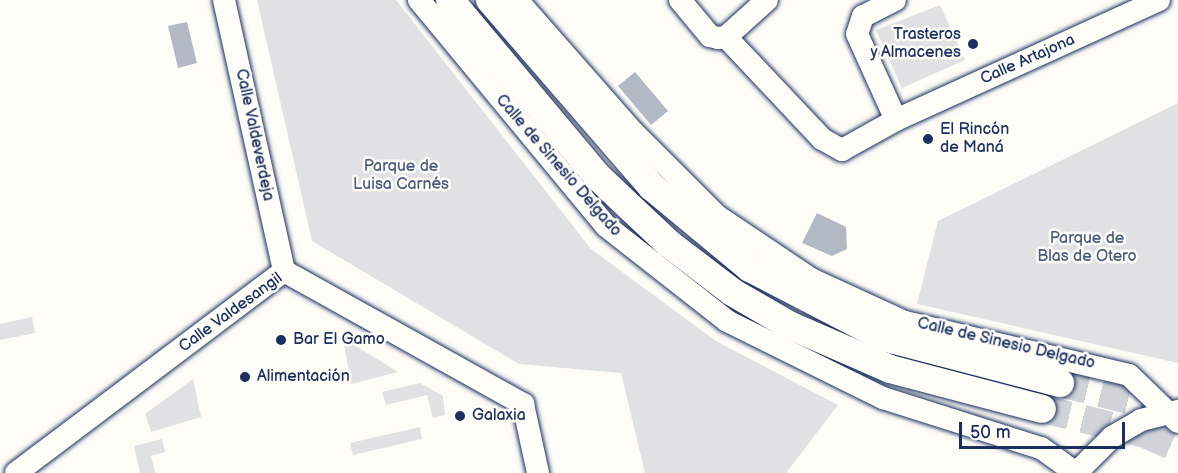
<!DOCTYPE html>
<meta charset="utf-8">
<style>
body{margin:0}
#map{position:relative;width:1178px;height:473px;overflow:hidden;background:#fdfcf7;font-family:"Balsamiq Sans",sans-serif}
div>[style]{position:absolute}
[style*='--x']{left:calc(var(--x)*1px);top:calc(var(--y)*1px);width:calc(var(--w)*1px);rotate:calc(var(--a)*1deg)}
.green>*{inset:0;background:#e0e1e3}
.water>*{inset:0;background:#b3b8c5}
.major-tunnel>*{height:28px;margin-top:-14px;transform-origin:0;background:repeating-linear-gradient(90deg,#d0d3d8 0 28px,transparent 0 42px)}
.roads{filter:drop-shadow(0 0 2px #1b2f5e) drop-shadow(0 0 2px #1b2f5e)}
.minor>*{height:22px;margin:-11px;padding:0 11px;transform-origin:11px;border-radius:11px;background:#fdfcf7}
.major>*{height:28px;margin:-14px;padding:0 14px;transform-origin:14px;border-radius:14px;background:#fdfcf7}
.dots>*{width:16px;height:16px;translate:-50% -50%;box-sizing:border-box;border:3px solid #fdfcf7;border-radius:50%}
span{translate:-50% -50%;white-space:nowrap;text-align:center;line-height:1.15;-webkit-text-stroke:5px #fdfcf7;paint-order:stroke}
.poi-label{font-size:16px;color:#1b2f5e}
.right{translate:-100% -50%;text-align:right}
.left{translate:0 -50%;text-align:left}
.street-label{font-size:16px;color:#1b2f5e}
.park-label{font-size:16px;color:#4c5c7f}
.scale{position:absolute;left:959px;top:422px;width:166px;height:27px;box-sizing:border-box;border:3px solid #1b2f5e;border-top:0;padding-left:8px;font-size:18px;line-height:21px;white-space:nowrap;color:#1b2f5e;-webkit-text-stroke:4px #fdfcf7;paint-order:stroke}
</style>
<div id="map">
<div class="green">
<i style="clip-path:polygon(257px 0,396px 0,591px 249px,716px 341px,838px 405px,786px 473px,645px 473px,621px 373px,519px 364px,312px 241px)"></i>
<i style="clip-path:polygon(940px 5px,965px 60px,902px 88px,876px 30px)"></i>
<i style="clip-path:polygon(1178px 103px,1178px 363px,917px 304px,938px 221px)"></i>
<i style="clip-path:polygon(32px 317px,35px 333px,0 340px,0 324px)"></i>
<i style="clip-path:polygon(343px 338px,398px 372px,351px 384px)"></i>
<i style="clip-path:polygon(193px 379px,201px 417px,151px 432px,145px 414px)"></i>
<i style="clip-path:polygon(420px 383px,443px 396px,445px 415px,433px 418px,427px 395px,386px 405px,382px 392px)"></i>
<i style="clip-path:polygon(420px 427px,422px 439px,353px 455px,350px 443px)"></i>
<i style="clip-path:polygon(162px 439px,165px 452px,151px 456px,155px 473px,140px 473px,134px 446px)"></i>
</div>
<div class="water">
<i style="clip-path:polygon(187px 22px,197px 63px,178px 68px,168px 26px)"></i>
<i style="clip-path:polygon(635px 72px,668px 111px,651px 125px,618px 86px)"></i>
<i style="clip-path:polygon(817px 213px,846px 227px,847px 249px,832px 256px,802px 243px)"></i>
</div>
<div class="major-tunnel">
<i style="--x:1060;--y:383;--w:120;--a:14"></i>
<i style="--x:1042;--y:409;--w:106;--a:13.6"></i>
<i style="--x:1145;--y:434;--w:36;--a:24"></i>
</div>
<div class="roads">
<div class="minor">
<i style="--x:224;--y:0;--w:278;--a:77.5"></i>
<i style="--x:419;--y:0;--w:293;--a:50.4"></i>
<i style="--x:606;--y:226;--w:154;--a:38.1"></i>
<i style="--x:727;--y:321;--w:174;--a:26.3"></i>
<i style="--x:883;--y:398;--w:166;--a:17.6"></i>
<i style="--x:1041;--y:448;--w:43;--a:35.5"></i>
<i style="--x:517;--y:0;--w:176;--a:48.7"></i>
<i style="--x:633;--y:132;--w:119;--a:45"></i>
<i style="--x:717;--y:216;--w:113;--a:33.8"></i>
<i style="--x:811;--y:279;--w:103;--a:24.6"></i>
<i style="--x:905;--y:322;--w:230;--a:13.3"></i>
<i style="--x:1129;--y:375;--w:68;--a:43.8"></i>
<i style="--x:680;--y:0;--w:47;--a:50.2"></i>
<i style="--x:710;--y:36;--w:8;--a:14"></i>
<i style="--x:718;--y:38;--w:8;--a:-7"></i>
<i style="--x:726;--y:37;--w:55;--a:-42.1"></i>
<i style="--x:895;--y:0;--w:36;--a:153"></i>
<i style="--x:863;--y:16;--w:19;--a:108"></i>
<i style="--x:857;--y:34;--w:94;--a:65.6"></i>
<i style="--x:726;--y:37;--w:140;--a:46.7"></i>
<i style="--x:822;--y:139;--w:23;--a:29"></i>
<i style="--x:842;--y:150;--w:62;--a:-29.1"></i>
<i style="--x:896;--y:120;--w:289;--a:-24.5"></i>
<i style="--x:284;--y:271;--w:274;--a:29.1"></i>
<i style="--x:523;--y:404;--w:71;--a:77.7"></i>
<i style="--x:16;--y:473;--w:336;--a:-37"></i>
<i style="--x:1076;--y:473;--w:51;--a:-45"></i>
<i style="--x:1112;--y:437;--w:34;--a:-30"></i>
<i style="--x:1141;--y:420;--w:38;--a:-14"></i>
</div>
<div class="major">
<i style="--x:450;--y:0;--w:229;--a:50.1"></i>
<i style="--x:597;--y:176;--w:98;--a:43.3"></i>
<i style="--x:668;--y:243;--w:81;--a:37.4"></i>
<i style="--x:732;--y:292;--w:66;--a:30.1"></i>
<i style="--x:789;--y:325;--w:110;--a:23.5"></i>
<i style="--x:890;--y:369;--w:157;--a:14.7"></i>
<i style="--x:490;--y:0;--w:247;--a:49.1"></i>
<i style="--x:652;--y:187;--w:127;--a:39.6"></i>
<i style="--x:750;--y:268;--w:150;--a:27.4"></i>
<i style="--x:883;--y:337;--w:183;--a:14.6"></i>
</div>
</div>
<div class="dots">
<i style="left:973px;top:44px;background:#1b2f5e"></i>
<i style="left:928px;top:139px;background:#1b2f5e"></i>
<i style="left:281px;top:340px;background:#1b2f5e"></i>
<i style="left:245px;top:377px;background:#1b2f5e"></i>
<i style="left:460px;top:416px;background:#1b2f5e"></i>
</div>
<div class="poi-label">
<span class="right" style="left:961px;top:44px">Trasteros<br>y Almacenes</span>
<span class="left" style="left:940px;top:139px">El Rincón<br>de Maná</span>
<span class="left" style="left:293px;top:340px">Bar El Gamo</span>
<span class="left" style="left:257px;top:377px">Alimentación</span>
<span class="left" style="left:472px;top:416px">Galaxia</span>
</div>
<div class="street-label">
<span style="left:1028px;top:60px;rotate:-24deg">Calle Artajona</span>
<span style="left:254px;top:135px;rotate:78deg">Calle Valdeverdeja</span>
<span style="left:558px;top:166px;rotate:49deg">Calle de Sinesio Delgado</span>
<span style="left:231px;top:313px;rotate:-36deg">Calle Valdesangil</span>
<span style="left:1006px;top:344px;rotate:13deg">Calle de Sinesio Delgado</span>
</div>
<div class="park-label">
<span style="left:401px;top:176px">Parque de<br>Luisa Carnés</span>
<span style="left:1087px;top:248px">Parque de<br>Blas de Otero</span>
</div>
<div class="scale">50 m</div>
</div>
